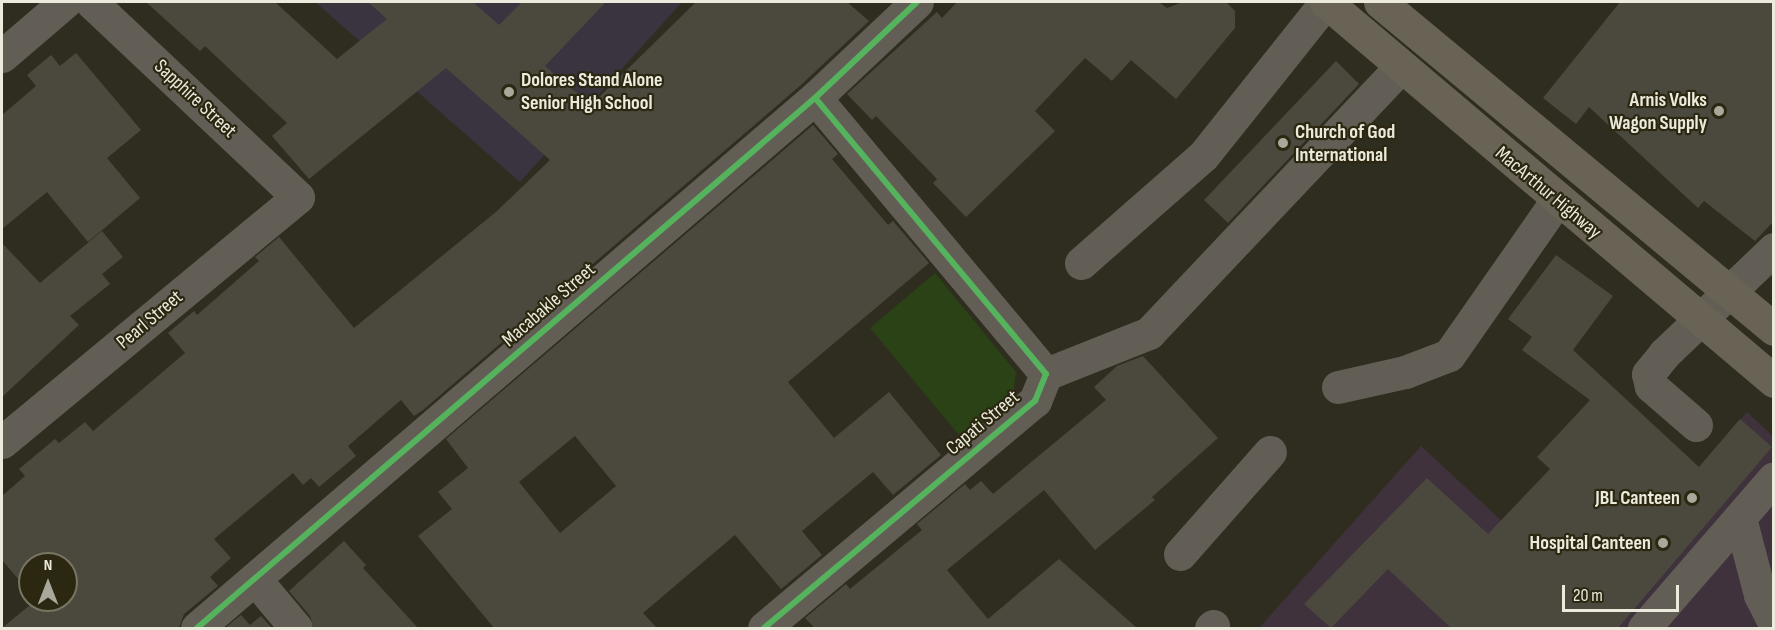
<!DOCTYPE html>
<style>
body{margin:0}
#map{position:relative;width:1775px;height:630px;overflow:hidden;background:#2f2d20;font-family:"Sofia Sans Condensed",sans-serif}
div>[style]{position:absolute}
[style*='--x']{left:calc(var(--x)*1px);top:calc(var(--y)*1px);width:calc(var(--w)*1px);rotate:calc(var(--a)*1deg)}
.education>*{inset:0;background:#393440}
.medical>*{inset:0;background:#3f323c}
.green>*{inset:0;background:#2b4116}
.building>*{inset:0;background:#4b493e}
.minor>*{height:33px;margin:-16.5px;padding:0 16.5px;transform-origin:16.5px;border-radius:16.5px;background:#625e55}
.highway>*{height:33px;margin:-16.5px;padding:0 16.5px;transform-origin:16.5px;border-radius:16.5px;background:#686355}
.cycleway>*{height:6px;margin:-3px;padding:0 3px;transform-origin:3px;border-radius:3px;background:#56b35d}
.dots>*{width:16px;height:16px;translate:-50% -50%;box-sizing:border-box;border:3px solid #2b2711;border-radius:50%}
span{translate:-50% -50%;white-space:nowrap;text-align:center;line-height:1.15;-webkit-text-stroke:4.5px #2b2711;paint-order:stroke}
.poi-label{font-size:20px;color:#eceadc;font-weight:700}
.left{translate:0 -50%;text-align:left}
.right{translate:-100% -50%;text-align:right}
.street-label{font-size:20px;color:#eceadc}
.frame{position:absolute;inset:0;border:3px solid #eceadc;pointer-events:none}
.north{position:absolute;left:18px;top:552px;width:60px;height:60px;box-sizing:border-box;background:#2b2711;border:2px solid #787562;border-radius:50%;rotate:0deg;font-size:16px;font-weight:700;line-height:24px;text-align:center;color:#eceadc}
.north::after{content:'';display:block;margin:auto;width:21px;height:27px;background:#aaa89a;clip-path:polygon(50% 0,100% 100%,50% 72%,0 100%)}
.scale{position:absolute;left:1562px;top:585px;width:117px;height:27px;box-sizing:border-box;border:3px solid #eceadc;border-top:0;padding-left:8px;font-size:18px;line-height:21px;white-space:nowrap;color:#eceadc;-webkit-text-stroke:4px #2b2711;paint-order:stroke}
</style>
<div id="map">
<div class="education">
<i style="clip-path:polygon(315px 2px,682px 2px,520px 182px)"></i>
</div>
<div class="medical">
<i style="clip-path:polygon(1747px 412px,1773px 436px,1773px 628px,1259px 628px,1421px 446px,1585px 598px)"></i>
</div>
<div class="green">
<i style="clip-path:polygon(935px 273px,1016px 372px,1013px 396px,962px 439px,870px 328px)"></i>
</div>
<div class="building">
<i style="clip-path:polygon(146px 2px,275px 2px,337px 59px,387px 19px,368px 2px,473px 2px,499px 25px,522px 2px,606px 2px,545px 66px,591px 105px,696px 2px,847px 2px,869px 21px,802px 84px,423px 410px,414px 416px,401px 400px,348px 446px,356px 456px,319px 487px,311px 478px,303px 485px,293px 473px,214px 539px,231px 558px,210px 577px,218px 586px,184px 614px,179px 628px,2px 628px,36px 600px,66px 600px,66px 564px,30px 564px,30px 593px,2px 560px,2px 496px,25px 476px,19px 469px,55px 439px,59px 443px,85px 422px,93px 431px,185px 353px,168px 333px,194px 311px,197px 315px,259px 261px,255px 257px,279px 237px,354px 328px,497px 211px,550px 160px,446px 68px,309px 179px,272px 136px,287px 123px,205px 46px,200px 51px)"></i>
<i style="clip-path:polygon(957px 2px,1159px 2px,1167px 8px,1183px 2px,1226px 2px,1235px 11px,1235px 28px,1176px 99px,1131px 60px,1112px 81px,1085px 58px,1035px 111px,1055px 131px,966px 217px,933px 183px,937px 179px,876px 116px,872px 120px,847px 94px,937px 12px,942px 18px)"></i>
<i style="clip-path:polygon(1620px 2px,1773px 2px,1773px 222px,1755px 241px,1704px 201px,1698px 208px,1589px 107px,1576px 124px,1543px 98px)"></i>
<i style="clip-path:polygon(76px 53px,141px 130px,107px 158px,140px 198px,88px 242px,47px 192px,2px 229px,2px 115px,36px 86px,27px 75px,51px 55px,60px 66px)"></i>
<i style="clip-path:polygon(1336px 61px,1359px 84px,1228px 223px,1204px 200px)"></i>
<i style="clip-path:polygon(evenodd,813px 125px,838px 154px,832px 159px,888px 225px,893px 221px,929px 263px,788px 382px,834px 438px,889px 392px,941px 455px,893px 495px,873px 472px,802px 531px,822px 555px,781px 589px,735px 535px,643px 613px,657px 628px,494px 628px,418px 536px,452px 509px,438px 492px,468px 468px,446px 439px,813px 125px,575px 436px,616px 486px,560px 533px,519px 482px,575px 436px)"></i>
<i style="clip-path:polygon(102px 231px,123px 257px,102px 274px,110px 284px,70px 316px,79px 325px,2px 397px,2px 243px,40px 283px)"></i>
<i style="clip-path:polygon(1556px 255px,1613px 296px,1573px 350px,1699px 467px,1740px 419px,1772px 447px,1618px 628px,1451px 628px,1388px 569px,1331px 628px,1304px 604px,1427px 478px,1488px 534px,1550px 469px,1537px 457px,1590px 400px,1522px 350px,1532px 337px,1508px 319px)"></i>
<i style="clip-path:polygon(1143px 356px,1218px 438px,1152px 497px,1155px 500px,1095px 550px,1044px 490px,947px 570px,988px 619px,1059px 559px,1137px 628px,815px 628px,805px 618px,846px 584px,850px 589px,922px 530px,917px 524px,965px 484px,970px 490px,981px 481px,993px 494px,1106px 400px,1094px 387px,1117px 366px)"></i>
<i style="clip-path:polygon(344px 541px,366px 565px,363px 568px,418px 628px,314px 628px,310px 616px,289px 591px)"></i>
<i style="clip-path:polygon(241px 615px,250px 625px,261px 616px,272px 628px,225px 628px)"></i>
</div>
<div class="minor">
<i style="--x:2;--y:56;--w:83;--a:-40.6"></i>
<i style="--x:1081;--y:263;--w:162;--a:-41.3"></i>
<i style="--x:1203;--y:156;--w:197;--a:-51.4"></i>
<i style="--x:1046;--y:374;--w:111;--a:-21.7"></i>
<i style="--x:1149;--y:333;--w:365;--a:-46.6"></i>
<i style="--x:1338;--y:387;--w:69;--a:-12.6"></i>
<i style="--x:1405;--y:372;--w:47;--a:-21.1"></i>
<i style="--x:1449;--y:355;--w:189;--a:-55.1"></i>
<i style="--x:1696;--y:425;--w:60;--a:-139.1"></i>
<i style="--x:1651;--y:386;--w:12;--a:-104"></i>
<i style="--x:1648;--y:374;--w:26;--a:-51"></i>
<i style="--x:1664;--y:354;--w:152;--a:-43.7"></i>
<i style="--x:2;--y:442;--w:384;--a:-39.6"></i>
<i style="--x:298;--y:197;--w:284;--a:-136.7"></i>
<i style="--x:1740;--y:518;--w:80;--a:75.4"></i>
<i style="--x:1760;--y:595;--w:31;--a:63"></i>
<i style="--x:1180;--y:554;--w:136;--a:-48.6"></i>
<i style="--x:255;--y:579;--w:64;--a:50.1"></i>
<i style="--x:197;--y:628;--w:814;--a:-40.62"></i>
<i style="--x:815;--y:98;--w:140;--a:-43.3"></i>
<i style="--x:764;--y:628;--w:354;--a:-40"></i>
<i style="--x:1035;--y:401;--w:29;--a:-68"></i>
<i style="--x:1046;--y:374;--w:360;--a:-129.9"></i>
<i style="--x:1211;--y:628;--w:3;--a:-45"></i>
<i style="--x:1644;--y:628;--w:198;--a:-49.1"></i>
</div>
<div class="highway">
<i style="--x:1326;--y:2;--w:587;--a:40.23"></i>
<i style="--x:1380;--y:2;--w:512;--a:39.69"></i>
</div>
<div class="cycleway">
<i style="--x:197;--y:628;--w:814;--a:-40.62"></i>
<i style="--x:815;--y:98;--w:140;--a:-43.3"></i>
<i style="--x:764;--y:628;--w:354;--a:-40"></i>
<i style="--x:1035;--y:401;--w:29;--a:-68"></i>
<i style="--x:1046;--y:374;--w:360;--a:-129.9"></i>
</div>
<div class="dots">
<i style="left:509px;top:92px;background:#aaa89a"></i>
<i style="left:1719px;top:111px;background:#aaa89a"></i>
<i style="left:1283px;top:143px;background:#aaa89a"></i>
<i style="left:1692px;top:498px;background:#aaa89a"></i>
<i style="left:1663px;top:543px;background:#aaa89a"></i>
</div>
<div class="poi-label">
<span class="left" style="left:521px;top:92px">Dolores Stand Alone<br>Senior High School</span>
<span class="right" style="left:1707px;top:112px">Arnis Volks<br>Wagon Supply</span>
<span class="left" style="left:1295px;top:144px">Church of God<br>International</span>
<span class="right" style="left:1680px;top:498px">JBL Canteen</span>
<span class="right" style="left:1651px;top:543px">Hospital Canteen</span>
</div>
<div class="street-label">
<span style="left:195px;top:99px;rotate:43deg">Sapphire Street</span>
<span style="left:1548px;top:193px;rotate:40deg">MacArthur Highway</span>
<span style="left:549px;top:305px;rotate:-41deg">Macabakle Street</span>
<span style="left:150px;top:320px;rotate:-40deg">Pearl Street</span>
<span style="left:983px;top:423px;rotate:-40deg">Capati Street</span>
</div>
<div class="frame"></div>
<div class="north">N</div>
<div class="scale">20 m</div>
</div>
